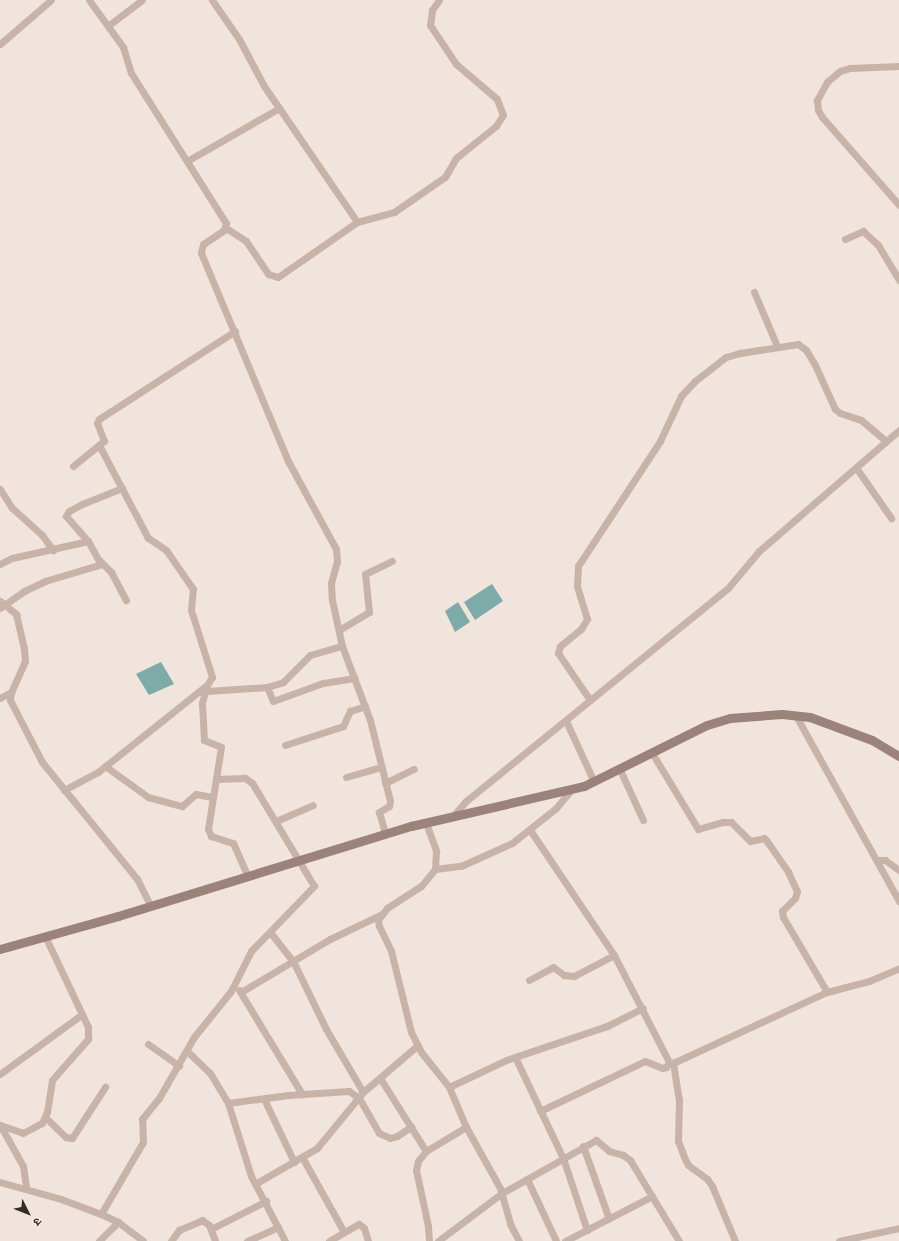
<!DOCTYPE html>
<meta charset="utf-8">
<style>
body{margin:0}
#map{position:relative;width:899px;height:1241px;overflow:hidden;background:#f0e4dc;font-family:"Varela Round","Noto Sans Devanagari",sans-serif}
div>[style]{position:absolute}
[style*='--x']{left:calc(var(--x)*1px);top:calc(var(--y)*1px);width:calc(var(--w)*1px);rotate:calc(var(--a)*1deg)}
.water>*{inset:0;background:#7daba8}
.street>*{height:7px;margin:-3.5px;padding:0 3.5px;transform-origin:3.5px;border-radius:3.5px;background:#c8b3a9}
.secondary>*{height:9px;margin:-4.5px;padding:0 4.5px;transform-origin:4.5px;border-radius:4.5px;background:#9b827a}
span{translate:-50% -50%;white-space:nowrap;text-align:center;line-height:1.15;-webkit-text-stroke:3px #f8efe8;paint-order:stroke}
.north{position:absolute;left:8px;top:1193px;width:40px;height:40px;-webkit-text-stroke:3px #f8efe8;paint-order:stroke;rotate:132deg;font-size:11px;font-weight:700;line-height:16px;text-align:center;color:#352b28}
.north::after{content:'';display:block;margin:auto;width:14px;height:18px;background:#352b28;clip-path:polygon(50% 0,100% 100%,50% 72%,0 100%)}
</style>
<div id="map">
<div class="water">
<i style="clip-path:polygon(492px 584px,503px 601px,475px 620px,464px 602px)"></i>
<i style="clip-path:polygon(458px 602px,470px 622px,455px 632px,445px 611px)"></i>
<i style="clip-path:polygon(161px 662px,174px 684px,149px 695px,136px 674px)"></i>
</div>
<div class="street">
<i style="--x:89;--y:0;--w:58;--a:54.1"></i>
<i style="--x:123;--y:47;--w:27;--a:73"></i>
<i style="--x:131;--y:73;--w:178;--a:57.7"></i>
<i style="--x:226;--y:223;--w:7;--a:106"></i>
<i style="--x:224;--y:230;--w:25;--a:146"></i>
<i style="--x:203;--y:244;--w:9;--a:103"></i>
<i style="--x:201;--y:253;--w:225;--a:67.3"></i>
<i style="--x:288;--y:461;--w:100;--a:61.4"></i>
<i style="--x:336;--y:549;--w:12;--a:85"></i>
<i style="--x:337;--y:561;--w:23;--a:105"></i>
<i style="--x:331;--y:583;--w:17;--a:87"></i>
<i style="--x:332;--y:600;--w:47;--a:77.7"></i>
<i style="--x:342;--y:646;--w:79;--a:69.3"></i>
<i style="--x:370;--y:720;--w:83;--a:76.1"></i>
<i style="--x:390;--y:801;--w:5;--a:101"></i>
<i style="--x:389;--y:806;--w:12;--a:149"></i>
<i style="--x:379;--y:812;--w:22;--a:74"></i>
<i style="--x:212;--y:0;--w:47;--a:55.3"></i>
<i style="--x:239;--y:39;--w:53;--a:62"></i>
<i style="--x:264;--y:86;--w:165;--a:55.6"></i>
<i style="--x:109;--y:25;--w:41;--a:-37.1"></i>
<i style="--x:0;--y:44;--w:67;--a:-40.8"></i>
<i style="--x:899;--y:66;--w:49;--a:177.7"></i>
<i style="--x:850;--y:68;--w:10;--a:163"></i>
<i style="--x:840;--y:71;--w:17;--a:140"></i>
<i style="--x:827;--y:82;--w:21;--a:119"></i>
<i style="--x:817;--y:100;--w:10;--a:84"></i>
<i style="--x:818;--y:110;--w:8;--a:60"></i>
<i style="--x:822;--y:117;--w:117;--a:48.8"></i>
<i style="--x:187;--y:161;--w:106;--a:-29.9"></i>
<i style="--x:226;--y:228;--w:24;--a:33"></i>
<i style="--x:246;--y:241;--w:40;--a:56"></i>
<i style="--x:268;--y:274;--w:10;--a:17"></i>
<i style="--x:278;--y:277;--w:96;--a:-34.8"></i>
<i style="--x:357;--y:222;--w:38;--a:-15"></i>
<i style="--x:394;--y:212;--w:62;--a:-34.5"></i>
<i style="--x:445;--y:177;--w:22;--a:-60"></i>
<i style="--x:456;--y:158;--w:51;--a:-38.7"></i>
<i style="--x:496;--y:126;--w:13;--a:-58"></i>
<i style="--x:503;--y:115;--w:17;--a:-111"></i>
<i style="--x:497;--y:99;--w:54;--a:-139.5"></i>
<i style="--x:456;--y:64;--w:47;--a:-123.7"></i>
<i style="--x:430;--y:25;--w:15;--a:-82"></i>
<i style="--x:432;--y:10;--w:12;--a:-55"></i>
<i style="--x:845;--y:239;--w:20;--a:-24"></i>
<i style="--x:863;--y:231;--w:21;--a:43"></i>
<i style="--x:878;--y:245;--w:41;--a:59"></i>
<i style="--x:754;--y:292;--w:59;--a:66.9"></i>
<i style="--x:73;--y:466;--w:40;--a:-39"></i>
<i style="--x:104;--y:441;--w:19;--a:-111"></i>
<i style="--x:97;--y:423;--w:4;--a:-63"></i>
<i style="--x:99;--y:419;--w:162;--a:-32.9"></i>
<i style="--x:857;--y:469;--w:60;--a:55.2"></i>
<i style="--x:122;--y:488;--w:43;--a:158.2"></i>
<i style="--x:82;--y:504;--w:15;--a:152"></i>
<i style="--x:69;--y:511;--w:6;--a:121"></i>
<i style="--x:66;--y:516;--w:33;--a:49"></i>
<i style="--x:88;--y:541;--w:21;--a:61"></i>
<i style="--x:98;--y:559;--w:18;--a:45"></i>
<i style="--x:111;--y:572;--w:32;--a:62"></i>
<i style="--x:0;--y:489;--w:22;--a:58"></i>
<i style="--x:12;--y:508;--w:40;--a:42"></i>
<i style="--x:42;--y:535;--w:19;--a:54"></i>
<i style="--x:0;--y:564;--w:13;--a:-27"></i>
<i style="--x:12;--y:558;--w:78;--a:-12.6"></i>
<i style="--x:0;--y:601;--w:21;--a:39"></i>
<i style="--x:16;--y:614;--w:35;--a:77"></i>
<i style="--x:24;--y:648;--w:13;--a:86"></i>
<i style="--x:25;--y:661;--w:34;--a:114"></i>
<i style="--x:11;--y:692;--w:8;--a:97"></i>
<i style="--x:10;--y:700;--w:70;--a:62.7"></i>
<i style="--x:42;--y:762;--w:151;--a:50.9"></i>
<i style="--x:137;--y:879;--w:30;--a:63"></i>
<i style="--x:0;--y:608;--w:29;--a:-35"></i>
<i style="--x:24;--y:591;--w:23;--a:-25"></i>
<i style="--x:45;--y:581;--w:59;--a:-16.6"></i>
<i style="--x:339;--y:630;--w:35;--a:-31"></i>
<i style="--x:369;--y:612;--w:38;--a:-96"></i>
<i style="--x:365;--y:574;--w:30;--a:-26"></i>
<i style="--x:207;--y:685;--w:19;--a:106"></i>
<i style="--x:202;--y:703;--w:37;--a:87"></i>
<i style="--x:204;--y:740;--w:18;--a:22"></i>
<i style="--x:221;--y:747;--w:83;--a:99"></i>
<i style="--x:208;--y:829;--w:8;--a:67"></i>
<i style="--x:211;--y:836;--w:23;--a:18"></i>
<i style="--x:233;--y:843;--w:35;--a:66"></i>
<i style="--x:267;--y:687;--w:15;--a:67"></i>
<i style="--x:273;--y:701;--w:53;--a:-19.8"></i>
<i style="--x:323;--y:683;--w:32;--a:-9"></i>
<i style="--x:207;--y:691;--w:60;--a:-3.8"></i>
<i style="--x:267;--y:687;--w:17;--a:-17"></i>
<i style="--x:283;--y:682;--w:38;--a:-45"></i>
<i style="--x:310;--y:655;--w:33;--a:-16"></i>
<i style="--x:0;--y:698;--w:13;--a:-29"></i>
<i style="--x:590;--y:700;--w:57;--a:-124.2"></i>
<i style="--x:558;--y:653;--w:7;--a:-74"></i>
<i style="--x:560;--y:646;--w:27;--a:-39"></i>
<i style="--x:581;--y:629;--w:12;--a:-59"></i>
<i style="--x:587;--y:619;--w:34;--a:-107"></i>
<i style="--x:577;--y:586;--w:20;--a:-87"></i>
<i style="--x:578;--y:566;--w:149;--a:-56.7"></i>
<i style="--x:660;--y:441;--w:50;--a:-65"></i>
<i style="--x:681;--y:396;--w:21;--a:-47"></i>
<i style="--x:695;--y:381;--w:39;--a:-38"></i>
<i style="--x:726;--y:357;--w:15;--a:-16"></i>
<i style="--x:740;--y:353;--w:59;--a:-8.8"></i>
<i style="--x:798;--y:344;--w:10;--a:37"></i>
<i style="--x:806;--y:350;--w:17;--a:59"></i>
<i style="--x:815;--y:365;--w:48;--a:65.6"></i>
<i style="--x:835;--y:409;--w:6;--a:39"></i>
<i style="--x:840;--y:413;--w:22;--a:18"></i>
<i style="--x:861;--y:420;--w:33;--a:40"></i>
<i style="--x:796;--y:716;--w:212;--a:60.9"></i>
<i style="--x:566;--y:721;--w:67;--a:65.3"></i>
<i style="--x:285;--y:745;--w:61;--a:-18.1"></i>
<i style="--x:343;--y:726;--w:17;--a:-65"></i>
<i style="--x:350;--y:711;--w:16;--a:-18"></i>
<i style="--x:652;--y:753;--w:89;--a:58.8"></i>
<i style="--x:698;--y:829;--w:26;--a:-16"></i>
<i style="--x:723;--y:822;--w:8;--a:0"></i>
<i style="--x:731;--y:822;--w:27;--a:45"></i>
<i style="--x:750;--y:841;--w:14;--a:-12"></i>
<i style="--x:764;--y:838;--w:3;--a:45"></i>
<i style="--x:766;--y:840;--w:39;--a:55"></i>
<i style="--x:788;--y:872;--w:21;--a:65"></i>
<i style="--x:797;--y:891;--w:7;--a:106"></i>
<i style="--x:795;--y:898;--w:18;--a:135"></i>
<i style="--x:782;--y:911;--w:6;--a:81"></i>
<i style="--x:783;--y:917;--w:87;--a:59.6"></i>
<i style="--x:105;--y:766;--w:53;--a:35.8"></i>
<i style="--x:148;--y:797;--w:35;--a:15"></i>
<i style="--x:182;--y:806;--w:18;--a:-41"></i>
<i style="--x:196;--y:794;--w:16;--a:11"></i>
<i style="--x:620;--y:770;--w:55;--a:65.3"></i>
<i style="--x:346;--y:777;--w:35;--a:-16"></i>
<i style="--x:385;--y:783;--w:32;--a:-26"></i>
<i style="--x:64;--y:790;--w:38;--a:-28"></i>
<i style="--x:98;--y:772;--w:139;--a:-38.6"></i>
<i style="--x:207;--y:685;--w:9;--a:-58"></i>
<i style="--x:212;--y:677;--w:70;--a:-107.4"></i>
<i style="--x:191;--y:610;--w:21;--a:-85"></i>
<i style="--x:193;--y:589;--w:47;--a:-124.7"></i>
<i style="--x:166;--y:550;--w:22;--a:-146"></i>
<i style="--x:148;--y:538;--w:105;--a:-117.8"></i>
<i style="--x:452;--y:817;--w:21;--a:-49"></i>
<i style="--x:466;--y:801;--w:338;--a:-39.1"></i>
<i style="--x:728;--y:588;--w:48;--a:-50"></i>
<i style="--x:759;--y:551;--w:185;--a:-40.8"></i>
<i style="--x:276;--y:821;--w:40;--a:-23.4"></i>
<i style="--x:426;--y:823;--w:30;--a:70"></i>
<i style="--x:436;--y:851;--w:18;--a:93"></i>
<i style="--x:435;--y:869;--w:22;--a:129"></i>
<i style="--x:421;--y:886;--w:40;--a:147.1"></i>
<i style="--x:387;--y:908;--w:15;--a:127"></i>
<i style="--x:378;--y:920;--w:6;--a:81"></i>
<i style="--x:379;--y:926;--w:28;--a:64"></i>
<i style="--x:391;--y:951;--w:83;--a:76.1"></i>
<i style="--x:411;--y:1032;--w:22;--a:63"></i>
<i style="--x:421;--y:1052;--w:45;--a:51.3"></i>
<i style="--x:449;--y:1087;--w:43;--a:67"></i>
<i style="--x:466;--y:1127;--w:70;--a:60.9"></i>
<i style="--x:500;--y:1188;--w:37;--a:74"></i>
<i style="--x:510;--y:1224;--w:19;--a:62"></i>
<i style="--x:530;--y:830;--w:151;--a:56.1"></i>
<i style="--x:614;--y:955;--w:120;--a:62.8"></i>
<i style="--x:669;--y:1062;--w:4;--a:14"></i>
<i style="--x:673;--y:1063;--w:170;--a:-24.8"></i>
<i style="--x:827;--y:992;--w:43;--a:-14.7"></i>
<i style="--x:869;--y:981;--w:33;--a:-23"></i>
<i style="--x:877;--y:860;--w:8;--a:0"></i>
<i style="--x:885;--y:860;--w:17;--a:36"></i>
<i style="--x:435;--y:869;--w:26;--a:-7"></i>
<i style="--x:461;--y:866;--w:56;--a:-24.3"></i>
<i style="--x:512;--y:843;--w:56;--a:-38.5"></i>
<i style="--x:556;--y:808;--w:26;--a:-50"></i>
<i style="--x:270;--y:932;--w:37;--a:52"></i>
<i style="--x:293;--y:961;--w:76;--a:64.1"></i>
<i style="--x:326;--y:1029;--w:73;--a:59.6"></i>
<i style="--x:529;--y:980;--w:27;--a:-28"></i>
<i style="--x:553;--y:967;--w:14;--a:36"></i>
<i style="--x:564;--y:975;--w:10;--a:6"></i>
<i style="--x:574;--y:976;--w:45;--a:-27.7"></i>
<i style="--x:239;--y:990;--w:122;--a:58.8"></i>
<i style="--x:241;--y:992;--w:104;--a:-30.8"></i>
<i style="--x:330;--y:939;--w:58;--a:-25.7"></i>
<i style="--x:148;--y:1044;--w:38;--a:35"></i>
<i style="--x:187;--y:1051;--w:32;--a:44"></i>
<i style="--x:210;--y:1073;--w:35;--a:59"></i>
<i style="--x:228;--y:1103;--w:77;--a:72.5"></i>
<i style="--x:251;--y:1176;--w:73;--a:62.4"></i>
<i style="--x:515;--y:1057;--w:112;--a:64.6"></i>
<i style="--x:563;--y:1158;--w:76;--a:71.6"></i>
<i style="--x:673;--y:1063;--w:36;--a:81"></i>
<i style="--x:679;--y:1099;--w:42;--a:91.4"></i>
<i style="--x:678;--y:1141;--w:17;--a:69"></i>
<i style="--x:684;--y:1157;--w:9;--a:63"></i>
<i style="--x:688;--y:1165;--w:24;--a:36"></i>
<i style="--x:707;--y:1179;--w:9;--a:54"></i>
<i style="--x:712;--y:1186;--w:60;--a:67.3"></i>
<i style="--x:0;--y:1074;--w:100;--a:-36.1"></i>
<i style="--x:380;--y:1078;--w:86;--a:57.8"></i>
<i style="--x:449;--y:1087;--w:63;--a:-25.3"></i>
<i style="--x:506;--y:1060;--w:107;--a:-18.6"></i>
<i style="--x:607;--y:1026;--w:40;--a:-26.6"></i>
<i style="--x:264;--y:1099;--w:70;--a:64.5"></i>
<i style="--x:228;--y:1103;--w:61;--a:-7.6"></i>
<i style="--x:288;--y:1095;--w:61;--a:-3.8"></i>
<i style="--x:349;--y:1091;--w:12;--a:35"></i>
<i style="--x:359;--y:1098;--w:40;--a:60.3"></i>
<i style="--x:379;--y:1133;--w:12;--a:24"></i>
<i style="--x:390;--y:1138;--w:7;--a:-16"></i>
<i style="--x:397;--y:1136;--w:17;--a:-33"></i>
<i style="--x:540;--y:1111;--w:116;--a:-25.5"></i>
<i style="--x:645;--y:1061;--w:18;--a:22"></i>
<i style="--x:662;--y:1068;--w:4;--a:-14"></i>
<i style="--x:666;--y:1067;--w:6;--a:-59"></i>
<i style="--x:45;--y:1117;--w:29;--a:44"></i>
<i style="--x:66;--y:1137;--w:6;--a:9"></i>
<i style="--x:72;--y:1138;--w:61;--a:-57.1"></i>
<i style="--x:0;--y:1125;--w:24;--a:19"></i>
<i style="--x:23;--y:1133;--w:21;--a:-28"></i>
<i style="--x:42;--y:1123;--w:12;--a:-66"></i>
<i style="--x:47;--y:1112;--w:32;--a:-81"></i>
<i style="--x:52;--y:1080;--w:55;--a:-48.7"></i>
<i style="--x:88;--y:1039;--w:12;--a:-90"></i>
<i style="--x:88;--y:1027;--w:101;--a:-115.3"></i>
<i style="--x:0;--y:1125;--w:47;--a:60.7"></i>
<i style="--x:23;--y:1166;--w:22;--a:82"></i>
<i style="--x:583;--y:1146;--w:77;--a:70.4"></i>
<i style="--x:302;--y:1157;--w:86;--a:60.8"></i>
<i style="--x:527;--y:1179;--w:68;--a:64.9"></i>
<i style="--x:0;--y:1182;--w:63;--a:15.6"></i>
<i style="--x:61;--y:1199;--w:43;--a:20.6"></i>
<i style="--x:101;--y:1214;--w:19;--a:25"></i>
<i style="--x:118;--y:1222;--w:31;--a:37"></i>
<i style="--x:255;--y:1184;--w:72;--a:-30.1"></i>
<i style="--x:317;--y:1148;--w:72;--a:-50.6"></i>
<i style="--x:363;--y:1092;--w:72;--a:-40.5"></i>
<i style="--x:101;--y:1214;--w:83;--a:-59.7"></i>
<i style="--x:143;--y:1142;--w:23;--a:-92"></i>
<i style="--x:142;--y:1119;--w:27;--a:-51"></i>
<i style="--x:159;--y:1098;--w:70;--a:-60.2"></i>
<i style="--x:194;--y:1037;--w:59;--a:-51.2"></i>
<i style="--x:231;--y:991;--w:45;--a:-63.4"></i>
<i style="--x:251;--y:951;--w:91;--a:-45.9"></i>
<i style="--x:314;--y:886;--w:120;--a:-121"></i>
<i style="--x:252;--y:783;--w:9;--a:-144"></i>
<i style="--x:245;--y:778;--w:29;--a:178"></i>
<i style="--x:211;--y:1229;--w:62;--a:-27"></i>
<i style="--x:99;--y:1241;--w:27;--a:-45"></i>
<i style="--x:171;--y:1241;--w:14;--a:-54"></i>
<i style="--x:179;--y:1230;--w:25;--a:-23"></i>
<i style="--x:202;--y:1220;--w:9;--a:36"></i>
<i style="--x:209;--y:1225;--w:17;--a:69"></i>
<i style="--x:247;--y:1241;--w:34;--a:-24"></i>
<i style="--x:329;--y:1241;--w:34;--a:-30"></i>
<i style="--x:359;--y:1224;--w:6;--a:39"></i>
<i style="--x:364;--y:1228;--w:14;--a:73"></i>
<i style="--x:429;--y:1241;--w:15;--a:-94"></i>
<i style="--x:428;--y:1226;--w:57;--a:-102.1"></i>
<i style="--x:416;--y:1170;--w:9;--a:-77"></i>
<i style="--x:418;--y:1161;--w:13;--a:-51"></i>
<i style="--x:426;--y:1151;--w:47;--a:-31"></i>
<i style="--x:438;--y:1241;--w:80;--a:-36.9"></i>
<i style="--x:502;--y:1193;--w:108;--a:-29.4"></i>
<i style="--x:596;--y:1140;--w:17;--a:40"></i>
<i style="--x:609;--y:1151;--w:15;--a:16"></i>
<i style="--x:623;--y:1155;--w:9;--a:36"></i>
<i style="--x:630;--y:1160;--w:95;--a:58.8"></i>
<i style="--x:565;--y:1241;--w:98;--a:-27.3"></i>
<i style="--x:839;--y:1241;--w:61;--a:-12.2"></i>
</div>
<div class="secondary">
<i style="--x:0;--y:949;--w:123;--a:-15.6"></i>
<i style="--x:118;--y:916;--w:307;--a:-17.1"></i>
<i style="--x:411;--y:826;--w:178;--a:-13"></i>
<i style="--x:584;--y:786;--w:137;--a:-26.4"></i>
<i style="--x:707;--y:725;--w:24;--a:-17"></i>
<i style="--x:730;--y:718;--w:52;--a:-4.4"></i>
<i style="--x:782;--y:714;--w:28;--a:6"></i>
<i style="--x:810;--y:717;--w:66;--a:20.4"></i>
<i style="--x:872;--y:740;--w:31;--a:31"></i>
</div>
<div class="north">उ</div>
</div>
